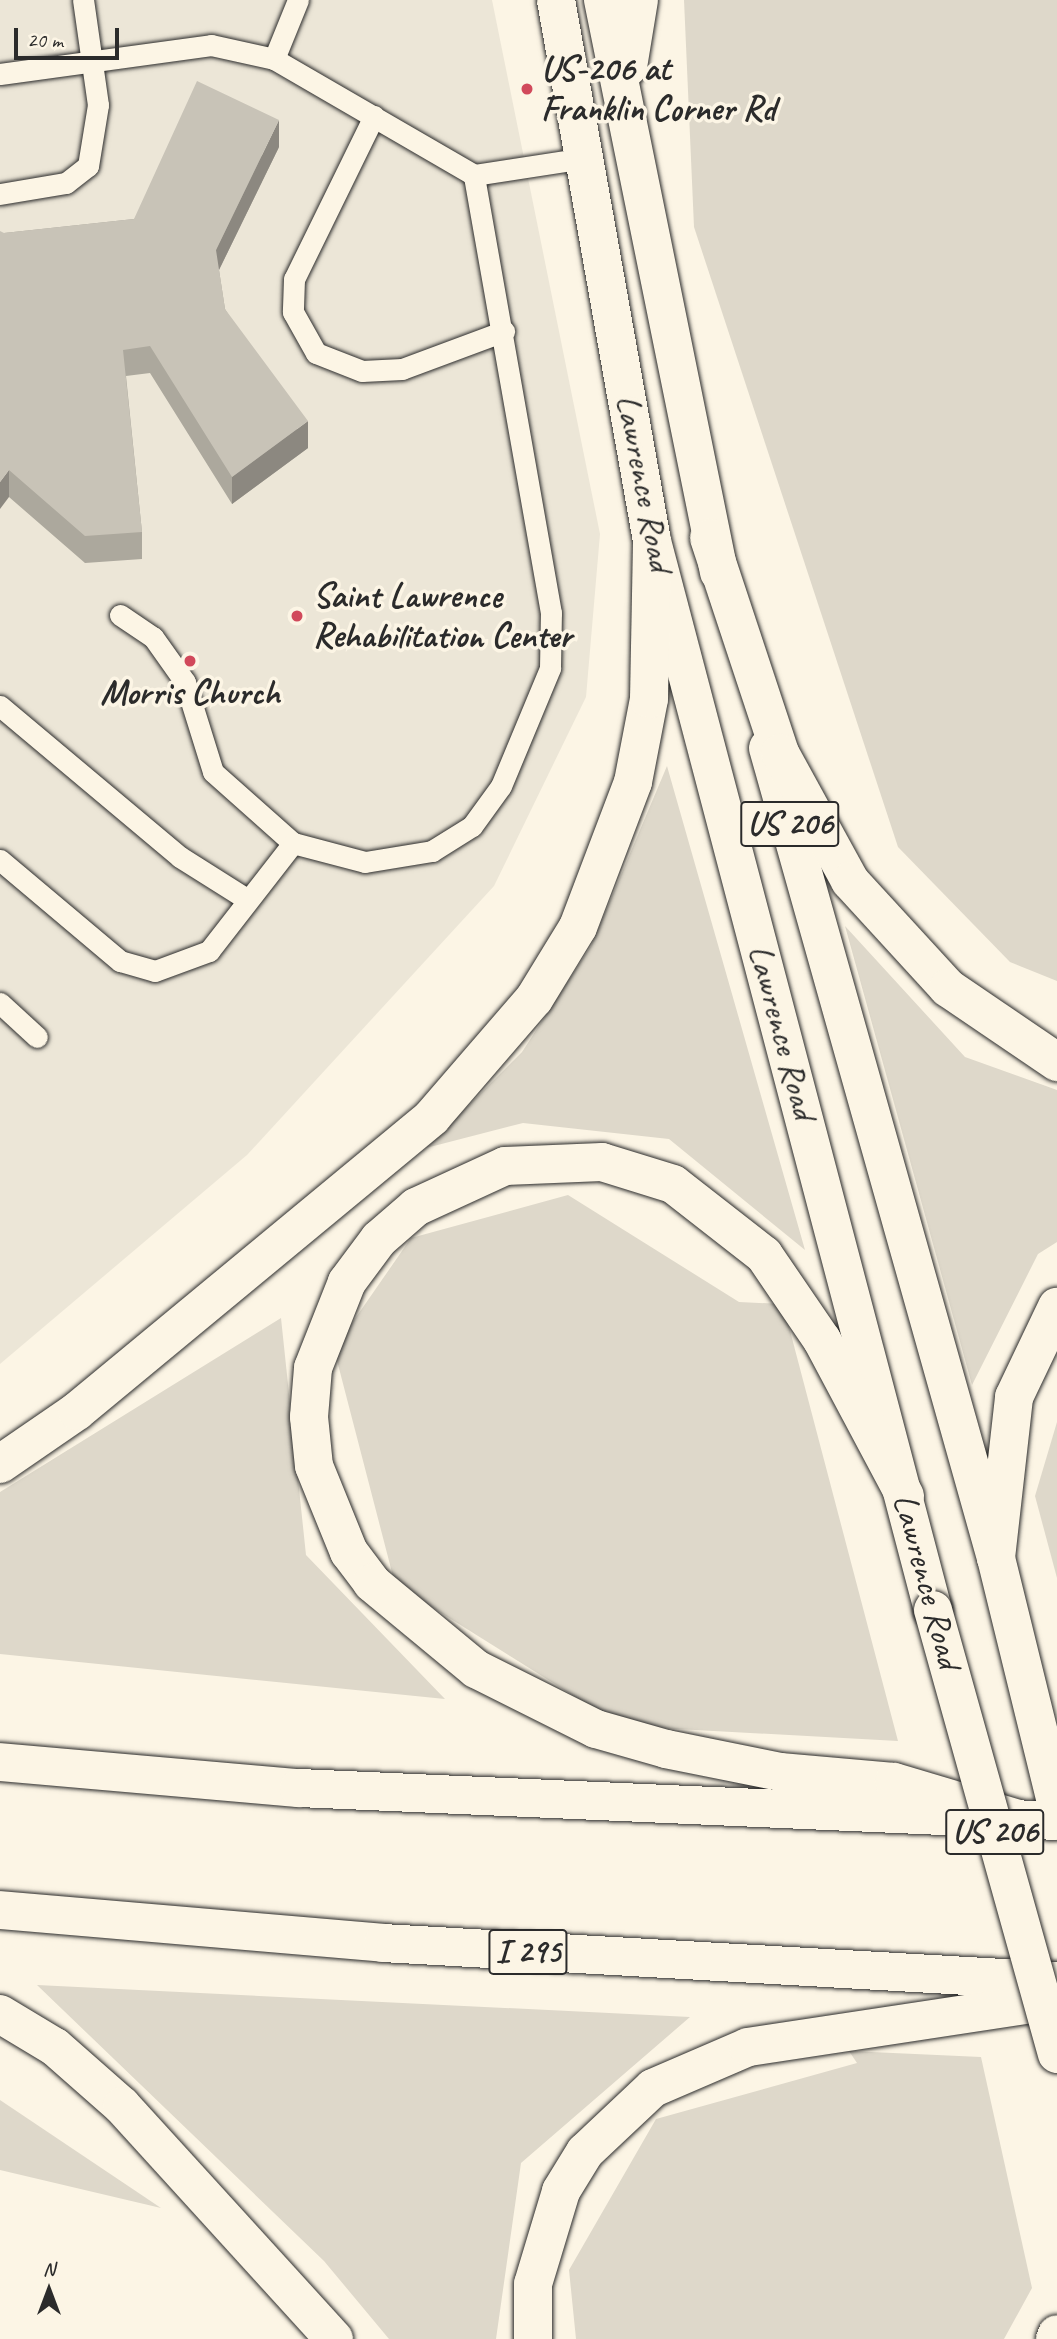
<!DOCTYPE html>
<style>
body{margin:0}
#map{position:relative;width:1057px;height:2339px;overflow:hidden;background:#fcf5e5;font-family:Caveat,sans-serif}
div>[style]{position:absolute}
[style*='--x']{left:calc(var(--x)*1px);top:calc(var(--y)*1px);width:calc(var(--w)*1px);rotate:calc(var(--a)*1deg)}
.built>*{inset:0;background:#ece6d7}
.green>*{inset:0;background:#ded8ca}
.roads{filter:drop-shadow(0 0 2px #2b2b2b) drop-shadow(0 0 2px #2b2b2b)}
.service>*{height:21px;margin:-10.5px;padding:0 10.5px;transform-origin:10.5px;border-radius:10.5px;background:#fcf5e5}
.trunk>*{height:38px;margin:-19px;padding:0 19px;transform-origin:19px;border-radius:19px;background:#fcf5e5}
.motorway>*{height:38px;margin:-19px;padding:0 19px;transform-origin:19px;border-radius:19px;background:#fcf5e5}
.bridges{filter:drop-shadow(0 0 2px #2b2b2b) drop-shadow(0 0 2px #2b2b2b)}
.trunk-bridge>*{height:38px;margin:-19px;padding:0 19px;transform-origin:19px;border-radius:19px;background:#fcf5e5}
.wall>*{inset:0;background:#aca89d}
.shaded-wall>*{inset:0;background:#8c8880}
.building>*{inset:0;background:#c8c3b7}
.dots>*{width:19px;height:19px;translate:-50% -50%;box-sizing:border-box;border:4px solid #fcf5e5;border-radius:50%}
span{translate:-50% -50%;white-space:nowrap;text-align:center;line-height:1.15;-webkit-text-stroke:7px #fcf5e5;paint-order:stroke}
.shield-label span{padding:2px 5px;background:#fcf5e5;border:2px solid;border-radius:5px;-webkit-text-stroke-width:0}
.shield-label{font-size:33px;color:#2b2b2b;font-weight:700}
.poi-label{font-size:35px;color:#2b2b2b;font-weight:700}
.left{translate:0 -50%;text-align:left}
.street-label{font-size:35px;color:#2b2b2b}
.north{position:absolute;left:14px;top:2255px;width:70px;height:70px;-webkit-text-stroke:5px #fcf5e5;paint-order:stroke;rotate:0deg;font-size:19px;font-weight:700;line-height:28px;text-align:center;color:#2b2b2b}
.north::after{content:'';display:block;margin:auto;width:24px;height:32px;background:#2b2b2b;clip-path:polygon(50% 0,100% 100%,50% 72%,0 100%)}
.scale{position:absolute;left:14px;top:28px;width:105px;height:32px;box-sizing:border-box;border:4px solid #2b2b2b;border-top:0;padding-left:9px;font-size:21px;line-height:24px;white-space:nowrap;color:#2b2b2b;-webkit-text-stroke:5px #fcf5e5;paint-order:stroke}
</style>
<div id="map">
<div class="built">
<i style="clip-path:polygon(0 0,492px 0,600px 534px,586px 697px,494px 886px,247px 1155px,0 1364px)"></i>
</div>
<div class="green">
<i style="clip-path:polygon(684px 0,1057px 0,1057px 981px,1010px 962px,898px 847px,694px 227px)"></i>
<i style="clip-path:polygon(667px 766px,805px 1250px,669px 1139px,523px 1123px,426px 1148px,522px 1052px,591px 946px)"></i>
<i style="clip-path:polygon(845px 926px,965px 1057px,1057px 1090px,1057px 1242px,1038px 1254px,972px 1385px)"></i>
<i style="clip-path:polygon(568px 1195px,739px 1302px,783px 1304px,898px 1741px,622px 1726px,395px 1584px,334px 1349px,411px 1238px)"></i>
<i style="clip-path:polygon(281px 1318px,306px 1555px,445px 1699px,0 1654px,0 1492px)"></i>
<i style="clip-path:polygon(1057px 1422px,1057px 1578px,1035px 1496px)"></i>
<i style="clip-path:polygon(37px 1985px,690px 2017px,521px 2163px,496px 2339px,389px 2339px,324px 2261px)"></i>
<i style="clip-path:polygon(849px 2051px,981px 2057px,1032px 2288px,1004px 2339px,576px 2339px,569px 2270px,656px 2119px,857px 2063px)"></i>
<i style="clip-path:polygon(0 2100px,161px 2208px,0 2170px)"></i>
</div>
<div class="roads">
<div class="service">
<i style="--x:274;--y:59;--w:64;--a:-67.9"></i>
<i style="--x:0;--y:74;--w:213;--a:-7.8"></i>
<i style="--x:211;--y:45;--w:65;--a:12.5"></i>
<i style="--x:274;--y:59;--w:231;--a:30.1"></i>
<i style="--x:474;--y:175;--w:112;--a:-8.7"></i>
<i style="--x:374;--y:116;--w:182;--a:116.1"></i>
<i style="--x:294;--y:279;--w:33;--a:92"></i>
<i style="--x:293;--y:312;--w:47;--a:60.7"></i>
<i style="--x:316;--y:353;--w:49;--a:21.4"></i>
<i style="--x:362;--y:371;--w:40;--a:-2.9"></i>
<i style="--x:402;--y:369;--w:109;--a:-20.4"></i>
<i style="--x:0;--y:194;--w:67;--a:-9.5"></i>
<i style="--x:66;--y:183;--w:28;--a:-38"></i>
<i style="--x:88;--y:166;--w:62;--a:-80.7"></i>
<i style="--x:98;--y:105;--w:106;--a:-98.1"></i>
<i style="--x:120;--y:615;--w:40;--a:34"></i>
<i style="--x:153;--y:637;--w:55;--a:54.6"></i>
<i style="--x:185;--y:682;--w:94;--a:72.7"></i>
<i style="--x:213;--y:772;--w:107;--a:41.6"></i>
<i style="--x:0;--y:706;--w:235;--a:40"></i>
<i style="--x:180;--y:857;--w:80;--a:32.3"></i>
<i style="--x:0;--y:860;--w:157;--a:40.1"></i>
<i style="--x:120;--y:961;--w:36;--a:16"></i>
<i style="--x:155;--y:971;--w:58;--a:-20.3"></i>
<i style="--x:209;--y:951;--w:137;--a:-52.1"></i>
<i style="--x:293;--y:843;--w:74;--a:14.8"></i>
<i style="--x:365;--y:862;--w:68;--a:-9.3"></i>
<i style="--x:432;--y:851;--w:47;--a:-32"></i>
<i style="--x:472;--y:826;--w:49;--a:-54.1"></i>
<i style="--x:501;--y:786;--w:128;--a:-67.4"></i>
<i style="--x:550;--y:668;--w:55;--a:-89"></i>
<i style="--x:551;--y:613;--w:445;--a:-100"></i>
<i style="--x:0;--y:1003;--w:50;--a:42.6"></i>
</div>
<div class="trunk">
<i style="--x:556;--y:0;--w:549;--a:79.94"></i>
<i style="--x:652;--y:541;--w:1105;--a:75.27"></i>
<i style="--x:603;--y:0;--w:584;--a:78.54"></i>
<i style="--x:628;--y:67;--w:68;--a:-80.7"></i>
<i style="--x:768;--y:748;--w:841;--a:74.28"></i>
<i style="--x:996;--y:1558;--w:255;--a:76.2"></i>
</div>
<div class="motorway">
<i style="--x:709;--y:538;--w:226;--a:71.7"></i>
<i style="--x:780;--y:753;--w:146;--a:61.3"></i>
<i style="--x:850;--y:881;--w:145;--a:47.5"></i>
<i style="--x:948;--y:988;--w:132;--a:34.2"></i>
<i style="--x:0;--y:1464;--w:93;--a:-34.5"></i>
<i style="--x:77;--y:1411;--w:461;--a:-39.6"></i>
<i style="--x:432;--y:1117;--w:156;--a:-49.2"></i>
<i style="--x:534;--y:999;--w:84;--a:-58.6"></i>
<i style="--x:578;--y:927;--w:155;--a:-69.2"></i>
<i style="--x:633;--y:782;--w:85;--a:-79.1"></i>
<i style="--x:649;--y:699;--w:158;--a:-88.9"></i>
<i style="--x:905;--y:1496;--w:177;--a:-118"></i>
<i style="--x:822;--y:1340;--w:103;--a:-124.3"></i>
<i style="--x:764;--y:1255;--w:115;--a:-142"></i>
<i style="--x:673;--y:1184;--w:74;--a:-162.8"></i>
<i style="--x:602;--y:1162;--w:97;--a:177.6"></i>
<i style="--x:505;--y:1166;--w:98;--a:155.3"></i>
<i style="--x:416;--y:1207;--w:49;--a:139.1"></i>
<i style="--x:379;--y:1239;--w:54;--a:126.7"></i>
<i style="--x:347;--y:1282;--w:92;--a:111.6"></i>
<i style="--x:313;--y:1368;--w:49;--a:94.7"></i>
<i style="--x:309;--y:1417;--w:49;--a:84.2"></i>
<i style="--x:314;--y:1466;--w:93;--a:67.9"></i>
<i style="--x:349;--y:1552;--w:39;--a:53"></i>
<i style="--x:372;--y:1583;--w:135;--a:39.6"></i>
<i style="--x:476;--y:1669;--w:134;--a:26.6"></i>
<i style="--x:596;--y:1729;--w:73;--a:15.9"></i>
<i style="--x:666;--y:1749;--w:116;--a:11.4"></i>
<i style="--x:780;--y:1772;--w:114;--a:5"></i>
<i style="--x:894;--y:1782;--w:129;--a:16.6"></i>
<i style="--x:996;--y:1558;--w:162;--a:-83.6"></i>
<i style="--x:1014;--y:1397;--w:100;--a:-64.5"></i>
<i style="--x:0;--y:1762;--w:300;--a:5"></i>
<i style="--x:299;--y:1788;--w:759;--a:2.49"></i>
<i style="--x:0;--y:1910;--w:384;--a:4.9"></i>
<i style="--x:383;--y:1943;--w:675;--a:3.23"></i>
<i style="--x:0;--y:2014;--w:64;--a:31"></i>
<i style="--x:55;--y:2047;--w:89;--a:41.4"></i>
<i style="--x:122;--y:2106;--w:315;--a:47.7"></i>
<i style="--x:533;--y:2339;--w:55;--a:-90"></i>
<i style="--x:533;--y:2284;--w:97;--a:-73.2"></i>
<i style="--x:561;--y:2191;--w:46;--a:-58.4"></i>
<i style="--x:585;--y:2152;--w:93;--a:-43.3"></i>
<i style="--x:653;--y:2088;--w:103;--a:-23.3"></i>
<i style="--x:748;--y:2047;--w:313;--a:-8.6"></i>
<i style="--x:1055;--y:2339;--w:5;--a:-68"></i>
</div>
</div>
<div class="bridges">
<div class="trunk-bridge">
<i style="--x:933;--y:1610;--w:461;--a:74.4"></i>
</div>
</div>
<div class="wall">
<i style="clip-path:polygon(279px 147px,219px 270px,225px 309px,308px 448px,232px 504px,150px 373px,126px 376px,142px 532px,142px 559px,85px 563px,9px 497px,4px 233px,134px 219px)"></i>
</div>
<div class="shaded-wall">
<i style="clip-path:polygon(279px 120px,279px 147px,216px 276px,216px 250px)"></i>
<i style="clip-path:polygon(308px 421px,308px 448px,232px 504px,232px 477px)"></i>
<i style="clip-path:polygon(9px 470px,9px 497px,0 509px,0 482px)"></i>
</div>
<div class="building">
<i style="clip-path:polygon(197px 81px,279px 120px,216px 250px,225px 309px,308px 421px,232px 477px,150px 346px,123px 350px,142px 532px,85px 536px,9px 470px,0 482px,0 231px,4px 233px,134px 219px)"></i>
</div>
<div class="dots">
<i style="left:527px;top:89px;background:#d1495b"></i>
<i style="left:297px;top:616px;background:#d1495b"></i>
<i style="left:190px;top:661px;background:#d1495b"></i>
</div>
<div class="shield-label">
<span style="left:790px;top:824px">US 206</span>
<span style="left:995px;top:1832px">US 206</span>
<span style="left:528px;top:1952px">I 295</span>
</div>
<div class="poi-label">
<span class="left" style="left:541px;top:89px">US-206 at<br>Franklin Corner Rd</span>
<span class="left" style="left:313px;top:616px">Saint Lawrence<br>Rehabilitation Center</span>
<span style="left:190px;top:693px">Morris Church</span>
</div>
<div class="street-label">
<span style="left:644px;top:483px;rotate:79deg">Lawrence Road</span>
<span style="left:782px;top:1032px;rotate:75deg">Lawrence Road</span>
<span style="left:927px;top:1581px;rotate:75deg">Lawrence Road</span>
</div>
<div class="north">N</div>
<div class="scale">20 m</div>
</div>
